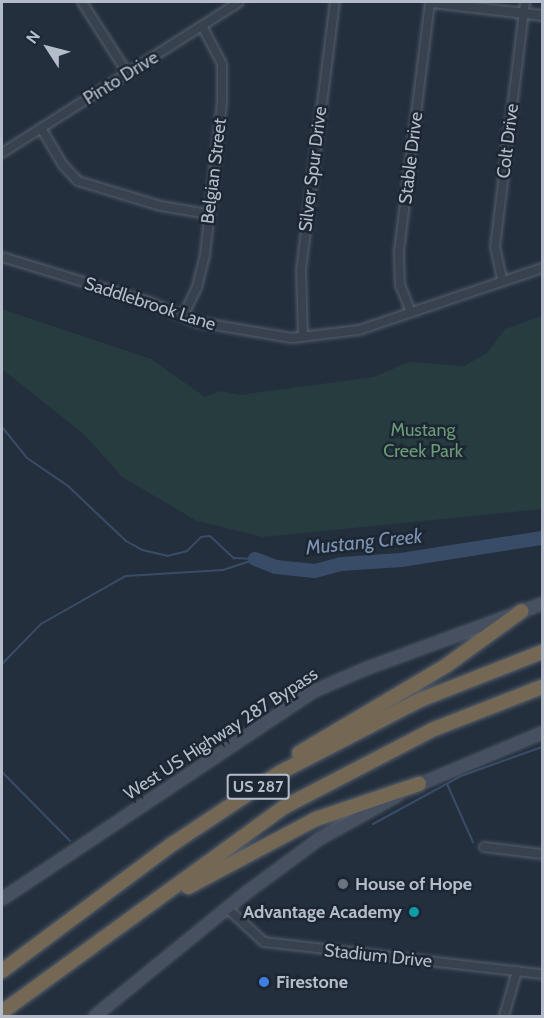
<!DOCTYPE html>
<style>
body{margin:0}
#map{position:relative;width:544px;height:1018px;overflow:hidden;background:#242f3e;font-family:Cabin,sans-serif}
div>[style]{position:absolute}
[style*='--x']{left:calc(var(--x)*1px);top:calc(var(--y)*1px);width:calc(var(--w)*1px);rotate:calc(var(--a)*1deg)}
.green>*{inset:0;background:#263c3f}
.stream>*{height:2px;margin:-1px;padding:0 1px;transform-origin:1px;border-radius:1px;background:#394c67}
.river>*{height:14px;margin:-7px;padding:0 7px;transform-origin:7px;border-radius:7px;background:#394c67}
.roads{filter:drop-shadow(0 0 2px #565f6c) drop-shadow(0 0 2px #565f6c)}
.minor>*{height:8px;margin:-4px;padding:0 4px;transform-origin:4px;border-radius:4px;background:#38414e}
.tertiary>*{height:9px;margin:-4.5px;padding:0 4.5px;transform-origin:4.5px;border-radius:4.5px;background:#38414e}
.secondary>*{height:10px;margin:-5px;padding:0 5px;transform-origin:5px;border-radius:5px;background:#465061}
.motorway>*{height:14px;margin:-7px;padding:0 7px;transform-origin:7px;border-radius:7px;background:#746855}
.dots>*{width:16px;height:16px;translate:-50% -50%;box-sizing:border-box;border:3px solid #1d2633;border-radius:50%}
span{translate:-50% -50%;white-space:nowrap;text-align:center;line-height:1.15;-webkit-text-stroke:5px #1d2633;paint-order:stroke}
.shield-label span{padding:2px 4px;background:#1d2633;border:2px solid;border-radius:4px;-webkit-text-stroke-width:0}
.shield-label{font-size:16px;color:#b4bcc9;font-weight:700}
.street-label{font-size:18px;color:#b4bcc9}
.park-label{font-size:18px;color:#6b9a76}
.poi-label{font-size:18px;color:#b4bcc9;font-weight:700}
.left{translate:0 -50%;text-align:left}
.right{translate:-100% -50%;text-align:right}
.water-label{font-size:20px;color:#7c92b1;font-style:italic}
.frame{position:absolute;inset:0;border:3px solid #b4bcc9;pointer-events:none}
.north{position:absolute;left:18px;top:18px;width:60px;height:60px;-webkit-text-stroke:4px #1d2633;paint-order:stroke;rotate:306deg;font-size:16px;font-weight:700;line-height:24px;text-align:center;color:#b4bcc9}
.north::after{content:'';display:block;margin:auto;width:21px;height:27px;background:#b4bcc9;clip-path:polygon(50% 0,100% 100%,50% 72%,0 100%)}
</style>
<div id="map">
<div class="green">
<i style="clip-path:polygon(2px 309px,151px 359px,205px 397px,221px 391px,240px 395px,374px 377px,409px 362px,464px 366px,487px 353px,505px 329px,542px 316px,542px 509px,263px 537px,197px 521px,122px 477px,85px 435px,2px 369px)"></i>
</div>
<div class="stream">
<i style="--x:2;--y:427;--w:40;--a:51"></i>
<i style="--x:27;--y:458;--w:50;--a:34.3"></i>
<i style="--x:68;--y:486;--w:80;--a:43.5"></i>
<i style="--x:126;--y:541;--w:18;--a:29"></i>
<i style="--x:142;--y:550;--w:26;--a:13"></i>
<i style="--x:167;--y:556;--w:21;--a:-14"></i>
<i style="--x:187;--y:551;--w:20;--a:-45"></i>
<i style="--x:201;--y:537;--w:9;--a:-6"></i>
<i style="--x:210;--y:536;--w:33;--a:43"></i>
<i style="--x:234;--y:558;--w:21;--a:3"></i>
<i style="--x:2;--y:664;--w:56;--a:-45.7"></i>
<i style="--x:41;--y:624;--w:98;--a:-29.5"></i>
<i style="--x:126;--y:576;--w:97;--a:-3.5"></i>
<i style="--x:223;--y:570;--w:33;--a:-18"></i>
<i style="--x:2;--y:772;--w:97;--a:45.4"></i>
<i style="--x:447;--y:784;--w:64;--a:65.9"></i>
<i style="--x:373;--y:824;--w:100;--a:-28.6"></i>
<i style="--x:461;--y:776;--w:86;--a:-19.7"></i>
</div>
<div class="river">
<i style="--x:255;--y:559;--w:22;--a:21"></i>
<i style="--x:276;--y:567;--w:39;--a:6"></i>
<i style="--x:315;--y:571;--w:27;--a:-15"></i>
<i style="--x:341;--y:564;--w:60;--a:-3.8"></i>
<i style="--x:401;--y:560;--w:143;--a:-8.9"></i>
</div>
<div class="roads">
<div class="minor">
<i style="--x:82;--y:2;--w:85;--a:57.4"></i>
<i style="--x:41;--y:128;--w:43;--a:59.3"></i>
<i style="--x:63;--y:165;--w:22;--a:47"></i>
<i style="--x:78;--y:181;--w:87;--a:16.8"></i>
<i style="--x:161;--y:206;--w:48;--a:9.7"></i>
<i style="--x:2;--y:153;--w:281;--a:-32.5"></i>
<i style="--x:2;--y:257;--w:154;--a:17"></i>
<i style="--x:149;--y:302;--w:52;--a:22.6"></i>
<i style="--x:197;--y:322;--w:96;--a:9.6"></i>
<i style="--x:292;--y:338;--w:67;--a:-6.8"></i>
<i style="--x:359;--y:330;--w:193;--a:-18.7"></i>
<i style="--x:502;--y:279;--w:33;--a:-102"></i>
<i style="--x:495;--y:247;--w:247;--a:-83"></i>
<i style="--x:411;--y:312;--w:29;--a:-112"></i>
<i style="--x:400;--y:285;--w:34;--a:-92"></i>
<i style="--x:399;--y:251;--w:251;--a:-82.9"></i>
<i style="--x:183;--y:316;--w:32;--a:-64"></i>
<i style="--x:197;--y:287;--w:34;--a:-76"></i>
<i style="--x:205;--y:254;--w:152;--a:-83.6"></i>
<i style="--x:222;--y:103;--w:39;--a:-90"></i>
<i style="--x:222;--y:64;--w:43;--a:-117.8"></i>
<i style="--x:303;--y:337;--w:67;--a:-91.7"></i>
<i style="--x:301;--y:270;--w:270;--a:-82.8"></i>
<i style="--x:484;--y:847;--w:58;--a:6.9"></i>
<i style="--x:227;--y:908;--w:50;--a:42.6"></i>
<i style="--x:264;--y:942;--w:280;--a:6.6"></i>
<i style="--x:504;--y:1016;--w:47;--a:-73.9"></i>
</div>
<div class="tertiary">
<i style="--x:431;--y:2;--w:112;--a:6.7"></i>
</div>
<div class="secondary">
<i style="--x:413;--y:787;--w:140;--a:-22.7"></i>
<i style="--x:2;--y:899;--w:373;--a:-33.7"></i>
<i style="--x:312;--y:692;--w:58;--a:-23.5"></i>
<i style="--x:365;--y:669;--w:189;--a:-20.2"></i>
<i style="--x:95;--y:1016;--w:195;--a:-39.2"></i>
<i style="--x:246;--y:893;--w:91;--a:-36.5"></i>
<i style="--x:319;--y:839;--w:89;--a:-28.9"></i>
</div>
<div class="motorway">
<i style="--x:299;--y:753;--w:172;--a:-30.7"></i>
<i style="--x:447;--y:665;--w:92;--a:-35.8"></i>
<i style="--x:188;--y:887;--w:145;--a:-28"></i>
<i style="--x:316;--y:819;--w:109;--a:-18.8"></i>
<i style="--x:2;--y:971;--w:214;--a:-36.7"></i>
<i style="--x:174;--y:843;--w:128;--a:-33.6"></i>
<i style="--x:281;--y:772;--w:157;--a:-27.4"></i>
<i style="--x:420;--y:700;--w:131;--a:-21.5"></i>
<i style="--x:2;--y:1012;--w:351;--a:-36"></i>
<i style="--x:286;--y:806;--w:167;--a:-27.5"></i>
<i style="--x:434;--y:729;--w:116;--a:-21.3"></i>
</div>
</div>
<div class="dots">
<i style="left:343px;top:884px;background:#6b7280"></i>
<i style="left:414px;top:912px;background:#0f9aa8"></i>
<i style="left:264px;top:982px;background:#3f7fe0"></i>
</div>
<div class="shield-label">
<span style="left:258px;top:787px">US 287</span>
</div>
<div class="street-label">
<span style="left:121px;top:78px;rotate:-32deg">Pinto Drive</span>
<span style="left:508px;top:141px;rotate:-83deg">Colt Drive</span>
<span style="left:411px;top:158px;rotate:-83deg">Stable Drive</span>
<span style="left:313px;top:169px;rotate:-83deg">Silver Spur Drive</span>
<span style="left:214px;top:171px;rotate:-83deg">Belgian Street</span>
<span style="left:150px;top:304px;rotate:18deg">Saddlebrook Lane</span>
<span style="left:221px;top:734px;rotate:-33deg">West US Highway 287 Bypass</span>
<span style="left:378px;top:956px;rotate:6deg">Stadium Drive</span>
</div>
<div class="park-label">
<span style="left:423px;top:441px">Mustang<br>Creek Park</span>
</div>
<div class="poi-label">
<span class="left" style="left:355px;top:884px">House of Hope</span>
<span class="right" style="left:402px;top:912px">Advantage Academy</span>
<span class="left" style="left:276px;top:982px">Firestone</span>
</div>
<div class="water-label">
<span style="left:364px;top:542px;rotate:-6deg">Mustang Creek</span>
</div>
<div class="frame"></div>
<div class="north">N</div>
</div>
